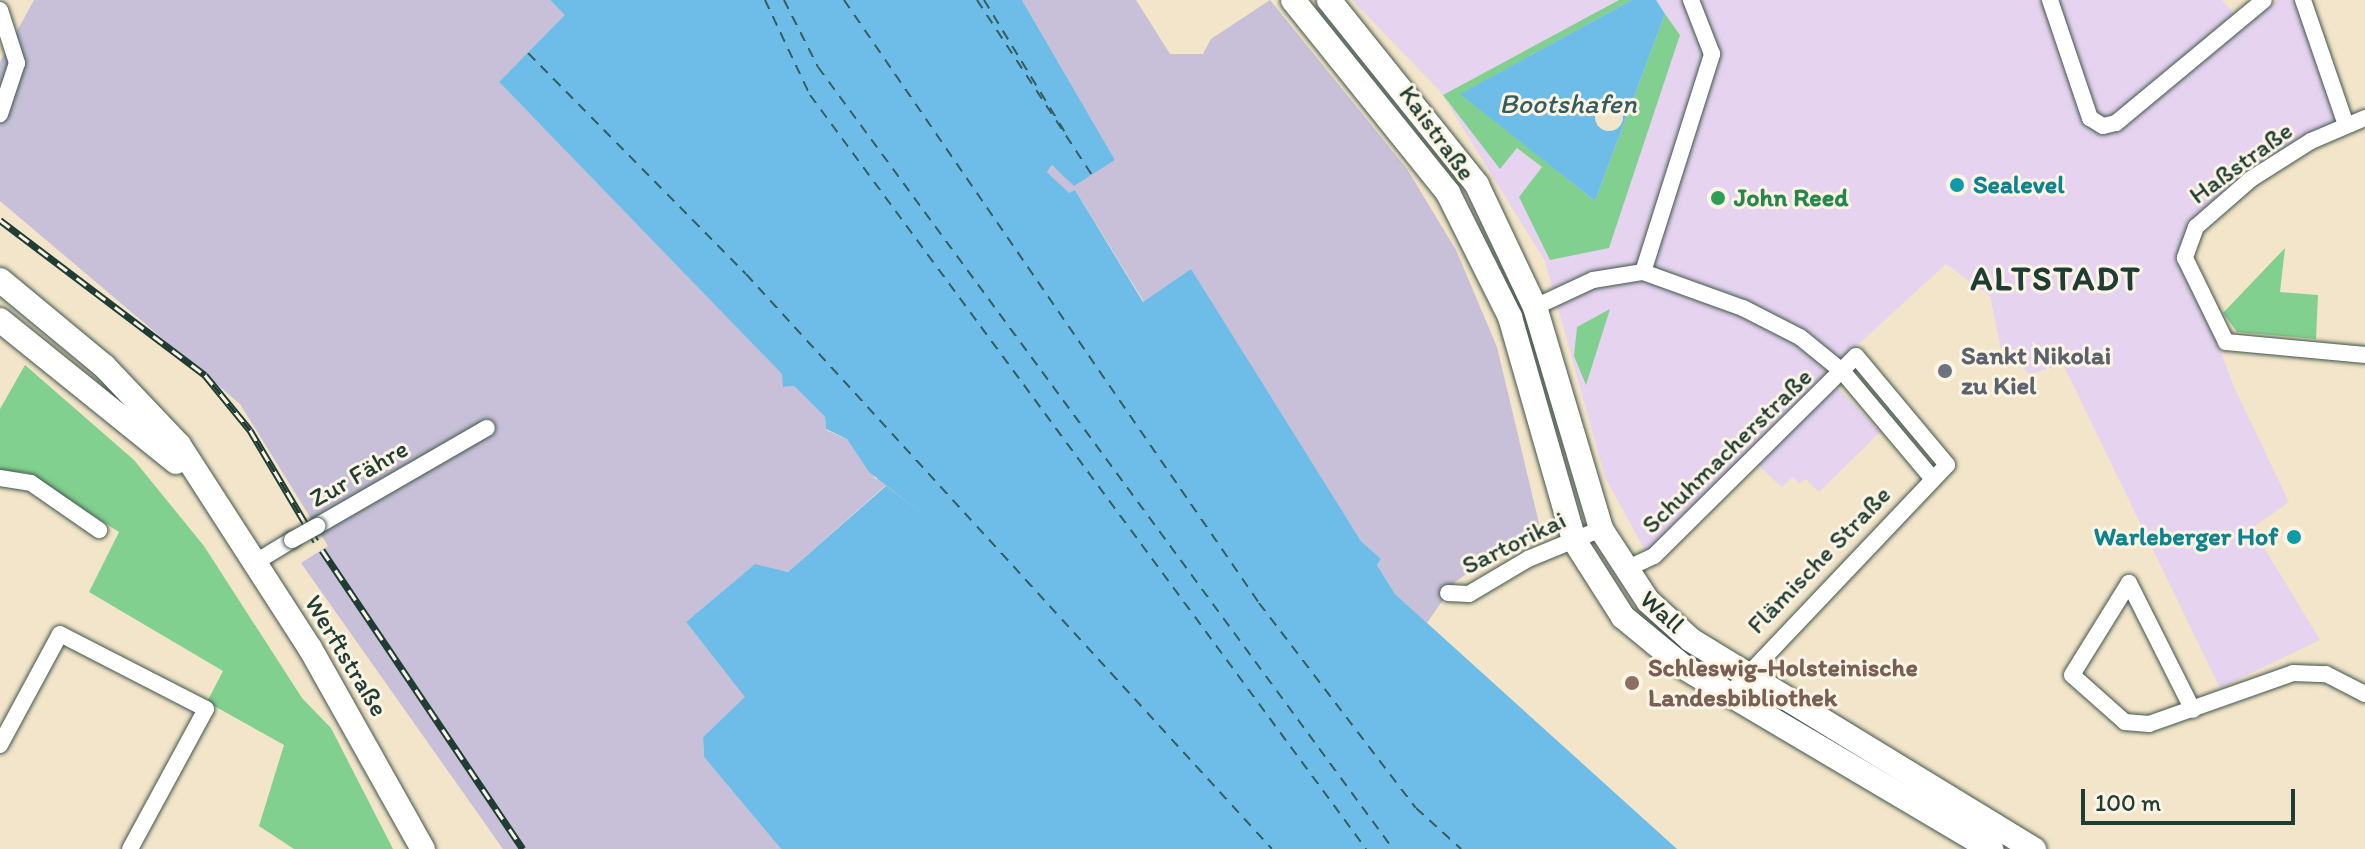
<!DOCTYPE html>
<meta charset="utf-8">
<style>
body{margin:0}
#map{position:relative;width:2365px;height:849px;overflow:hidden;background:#f3e5c9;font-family:Itim,sans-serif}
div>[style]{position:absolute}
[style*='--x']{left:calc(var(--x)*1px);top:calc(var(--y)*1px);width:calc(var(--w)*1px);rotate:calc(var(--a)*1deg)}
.built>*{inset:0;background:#e5d3f0}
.industrial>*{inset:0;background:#c7c0d8}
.green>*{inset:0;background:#82d08f}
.water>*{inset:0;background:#6ebde8}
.pier>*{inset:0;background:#f3e5c9}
.round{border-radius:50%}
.ferry>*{height:2px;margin-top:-1px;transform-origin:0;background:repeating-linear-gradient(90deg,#335d61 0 10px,transparent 0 18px)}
.roads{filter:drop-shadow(0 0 2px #3f564a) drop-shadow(0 0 2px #3f564a)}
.street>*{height:16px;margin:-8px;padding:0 8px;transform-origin:8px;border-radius:8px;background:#fff}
.secondary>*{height:24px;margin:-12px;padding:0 12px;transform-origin:12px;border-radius:12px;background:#fff}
.rail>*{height:7px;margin-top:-3.5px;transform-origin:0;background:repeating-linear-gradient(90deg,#fcf5e5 0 12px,#1f3d34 0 24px);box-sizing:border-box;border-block:2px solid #1f3d34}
.bridges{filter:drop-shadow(0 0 2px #3f564a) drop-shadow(0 0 2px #3f564a)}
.street-bridge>*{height:16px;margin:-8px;padding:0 8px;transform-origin:8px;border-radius:8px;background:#fff}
.dots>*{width:22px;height:22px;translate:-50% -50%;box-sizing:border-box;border:4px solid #fcf5e5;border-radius:50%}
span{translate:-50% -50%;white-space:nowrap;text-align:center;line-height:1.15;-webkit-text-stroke:6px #fcf5e5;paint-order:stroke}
.street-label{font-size:26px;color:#1f3d34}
.culture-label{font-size:26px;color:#0d838f;font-weight:700}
.left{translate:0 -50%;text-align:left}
.right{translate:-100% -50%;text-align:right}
.leisure-label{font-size:26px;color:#27864d;font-weight:700}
.worship-label{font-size:26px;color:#5b616d;font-weight:700}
.education-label{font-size:26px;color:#785e54;font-weight:700}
.water-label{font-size:28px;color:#335d61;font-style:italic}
.district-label{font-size:34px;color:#1f3d34;font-weight:700;letter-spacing:2px}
.scale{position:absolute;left:2081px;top:789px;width:214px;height:36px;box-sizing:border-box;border:4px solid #1f3d34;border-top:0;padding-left:10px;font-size:24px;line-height:28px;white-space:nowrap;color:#1f3d34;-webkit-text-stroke:6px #fcf5e5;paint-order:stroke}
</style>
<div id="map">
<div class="built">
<i style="clip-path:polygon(1352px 0,2222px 0,2246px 26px,2277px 0,2294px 0,2346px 125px,2311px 141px,2196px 227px,2186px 258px,2234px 387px,2289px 502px,2252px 528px,2320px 640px,2220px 688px,2063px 364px,2030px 374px,2001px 349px,1990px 296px,1946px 264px,1825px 375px,1880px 432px,1819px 492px,1806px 479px,1800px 484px,1792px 477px,1782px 487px,1748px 456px,1646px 552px,1605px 477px,1545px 261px,1440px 91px)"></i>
</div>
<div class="industrial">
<i style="clip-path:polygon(34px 0,550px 0,566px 15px,499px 82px,783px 374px,783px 387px,794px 386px,825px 417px,826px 430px,847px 439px,876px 479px,887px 479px,923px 514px,919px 518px,885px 486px,788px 572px,754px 565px,686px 622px,746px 697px,703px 737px,704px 757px,781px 849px,503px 849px,301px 563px,328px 546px,240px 404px,0 201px,0 62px)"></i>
<i style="clip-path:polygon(1022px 0,1136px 0,1170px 54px,1203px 54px,1211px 39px,1270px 0,1407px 169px,1456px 250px,1497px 347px,1542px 536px,1530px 542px,1528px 534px,1456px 581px,1427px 623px,1395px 594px,1377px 565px,1381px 559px,1361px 541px,1190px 270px,1144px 302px,1075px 190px,1069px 194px,1047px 172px,1052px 165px,1074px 185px,1115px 160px)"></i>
</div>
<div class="green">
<i style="clip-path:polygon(1619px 0,1632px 0,1461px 94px,1595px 201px,1665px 14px,1680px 35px,1609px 248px,1550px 260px,1519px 197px,1542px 167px,1517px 148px,1500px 169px,1443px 95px)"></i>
<i style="clip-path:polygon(2285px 248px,2280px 292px,2318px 295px,2316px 339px,2237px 332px,2223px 313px)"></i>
<i style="clip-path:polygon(1610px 309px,1586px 385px,1574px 356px,1577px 327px)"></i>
<i style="clip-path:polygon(25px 365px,134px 460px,204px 546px,302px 698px,331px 728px,393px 849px,294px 849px,259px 826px,284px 745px,207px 702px,223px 671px,89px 592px,119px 532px,28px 473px,0 470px,0 409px)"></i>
</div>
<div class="water">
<i style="clip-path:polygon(550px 0,1022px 0,1115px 160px,1074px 186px,1052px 165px,1047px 172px,1069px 193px,1075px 190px,1143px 302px,1191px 269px,1361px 541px,1381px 559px,1377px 565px,1395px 594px,1677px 849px,781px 849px,704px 757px,703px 737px,745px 697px,686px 622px,755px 564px,788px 572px,886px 486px,923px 514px,869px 472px,847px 439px,826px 429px,825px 417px,794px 386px,783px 387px,782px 374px,499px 82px,565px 15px)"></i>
<i style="clip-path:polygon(1632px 0,1656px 0,1665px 14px,1595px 201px,1460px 94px)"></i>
</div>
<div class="pier">
<i class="round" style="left:1595px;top:103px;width:28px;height:28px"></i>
</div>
<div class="ferry">
<i style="--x:765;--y:0;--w:105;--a:64.7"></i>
<i style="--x:810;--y:95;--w:937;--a:53.59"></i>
<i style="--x:784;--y:0;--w:75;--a:63.1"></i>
<i style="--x:818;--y:67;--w:971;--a:53.67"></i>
<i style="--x:844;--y:0;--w:732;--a:55.46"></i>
<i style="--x:1259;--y:603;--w:258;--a:52.6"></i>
<i style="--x:1416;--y:808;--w:61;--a:42.3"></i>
<i style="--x:977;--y:0;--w:209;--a:56.7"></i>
<i style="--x:984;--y:0;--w:155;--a:58.5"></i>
<i style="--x:528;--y:53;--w:310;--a:45.4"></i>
<i style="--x:746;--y:274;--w:779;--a:47.55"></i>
</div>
<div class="roads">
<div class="street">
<i style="--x:2050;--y:0;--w:125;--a:71.3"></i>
<i style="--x:2090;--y:118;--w:15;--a:32"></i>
<i style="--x:2103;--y:126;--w:13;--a:-13"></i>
<i style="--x:2116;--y:123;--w:192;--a:-39.7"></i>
<i style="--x:2303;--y:0;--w:132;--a:71"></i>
<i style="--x:0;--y:10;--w:56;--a:72.2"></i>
<i style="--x:17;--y:63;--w:54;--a:108.4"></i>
<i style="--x:2365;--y:118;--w:59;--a:156.9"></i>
<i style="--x:2311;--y:141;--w:71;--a:147.7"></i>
<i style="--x:2251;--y:179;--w:73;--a:138.9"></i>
<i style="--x:2196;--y:227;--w:33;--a:110"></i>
<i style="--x:2185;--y:258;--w:93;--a:64"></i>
<i style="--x:2226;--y:342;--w:140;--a:5.3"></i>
<i style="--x:1643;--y:272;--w:229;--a:-72.4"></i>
<i style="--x:1712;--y:54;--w:58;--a:-111.3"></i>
<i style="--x:1535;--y:307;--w:64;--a:-25"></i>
<i style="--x:1593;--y:280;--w:51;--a:-9.1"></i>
<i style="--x:1643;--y:272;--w:106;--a:19.8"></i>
<i style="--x:1743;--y:308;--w:64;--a:27"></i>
<i style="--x:1800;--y:337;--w:55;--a:39.1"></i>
<i style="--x:1843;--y:372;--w:138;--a:50"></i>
<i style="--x:0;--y:478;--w:31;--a:9"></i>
<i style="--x:31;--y:483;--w:83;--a:34.7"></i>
<i style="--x:317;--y:526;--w:196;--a:-30"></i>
<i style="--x:256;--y:562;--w:42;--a:-31.4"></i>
<i style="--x:1624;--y:570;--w:33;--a:-25"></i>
<i style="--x:1654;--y:556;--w:284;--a:-44.7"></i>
<i style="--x:1856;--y:356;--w:142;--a:50.1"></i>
<i style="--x:1947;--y:465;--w:314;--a:133.5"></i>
<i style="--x:2129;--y:583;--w:108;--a:121.8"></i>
<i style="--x:2072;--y:675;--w:71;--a:41.6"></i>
<i style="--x:2125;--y:722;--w:24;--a:5"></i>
<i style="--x:2149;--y:724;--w:153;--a:-19.5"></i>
<i style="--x:2293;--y:673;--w:33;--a:2"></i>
<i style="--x:2326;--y:674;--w:44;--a:27.1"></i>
<i style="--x:2129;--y:583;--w:142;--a:63.3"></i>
<i style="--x:1448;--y:593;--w:21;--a:3"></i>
<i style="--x:1469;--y:594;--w:69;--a:-30.7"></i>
<i style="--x:1528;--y:559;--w:79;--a:-22.3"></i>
<i style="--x:0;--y:745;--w:126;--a:-61.6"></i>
<i style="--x:60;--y:634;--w:164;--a:27.2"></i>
<i style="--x:206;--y:709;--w:159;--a:118.5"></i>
</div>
<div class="secondary">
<i style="--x:1293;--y:0;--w:248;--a:51.2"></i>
<i style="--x:1448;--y:193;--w:139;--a:63.4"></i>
<i style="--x:1510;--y:317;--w:232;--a:74"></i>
<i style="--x:1574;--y:540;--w:91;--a:57.5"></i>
<i style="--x:1623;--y:617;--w:80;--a:39.4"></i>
<i style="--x:1685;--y:668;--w:356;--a:30.6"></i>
<i style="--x:1329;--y:0;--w:237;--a:51.3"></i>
<i style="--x:1477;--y:185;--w:135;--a:64.6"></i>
<i style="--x:1535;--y:307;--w:232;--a:73.4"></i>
<i style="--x:1601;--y:529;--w:86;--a:56.9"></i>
<i style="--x:1648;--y:601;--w:58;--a:42.2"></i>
<i style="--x:1691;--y:640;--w:402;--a:31.4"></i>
<i style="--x:0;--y:280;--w:135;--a:39.6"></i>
<i style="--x:104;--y:366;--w:109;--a:46.5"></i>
<i style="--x:179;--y:445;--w:242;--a:57.2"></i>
<i style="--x:310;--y:648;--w:231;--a:60.7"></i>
<i style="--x:0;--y:320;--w:226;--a:38.9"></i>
</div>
</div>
<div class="rail">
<i style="--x:0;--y:220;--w:257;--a:37.1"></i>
<i style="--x:205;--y:375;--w:71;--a:50.7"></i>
<i style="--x:250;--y:430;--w:129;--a:59.3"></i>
<i style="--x:322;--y:550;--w:360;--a:56.1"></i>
</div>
<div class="bridges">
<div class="street-bridge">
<i style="--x:292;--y:540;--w:29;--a:-29"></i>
</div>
</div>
<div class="dots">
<i style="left:1957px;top:185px;background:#0f9aa8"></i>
<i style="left:1718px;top:198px;background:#2e9e5b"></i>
<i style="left:1945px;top:371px;background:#6b7280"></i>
<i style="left:2294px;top:537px;background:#0f9aa8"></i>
<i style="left:1632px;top:683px;background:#8d6e63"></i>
</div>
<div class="street-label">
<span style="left:1437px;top:133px;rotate:54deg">Kaistraße</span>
<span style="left:2241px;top:163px;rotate:-36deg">Haßstraße</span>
<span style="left:1727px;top:451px;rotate:-44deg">Schuhmacherstraße</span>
<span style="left:359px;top:474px;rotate:-30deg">Zur Fähre</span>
<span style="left:1514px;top:543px;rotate:-26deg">Sartorikai</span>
<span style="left:1819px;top:560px;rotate:-46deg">Flämische Straße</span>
<span style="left:1662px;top:612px;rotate:42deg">Wall</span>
<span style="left:346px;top:656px;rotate:59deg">Werftstraße</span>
</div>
<div class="culture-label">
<span class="left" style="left:1973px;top:185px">Sealevel</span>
<span class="right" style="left:2278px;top:537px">Warleberger Hof</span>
</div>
<div class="leisure-label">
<span class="left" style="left:1734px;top:198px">John Reed</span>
</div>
<div class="worship-label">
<span class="left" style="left:1961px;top:371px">Sankt Nikolai<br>zu Kiel</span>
</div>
<div class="education-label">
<span class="left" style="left:1648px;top:683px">Schleswig-Holsteinische<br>Landesbibliothek</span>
</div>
<div class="water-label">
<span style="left:1568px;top:103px">Bootshafen</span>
</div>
<div class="district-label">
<span style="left:2056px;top:279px">ALTSTADT</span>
</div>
<div class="scale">100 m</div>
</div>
